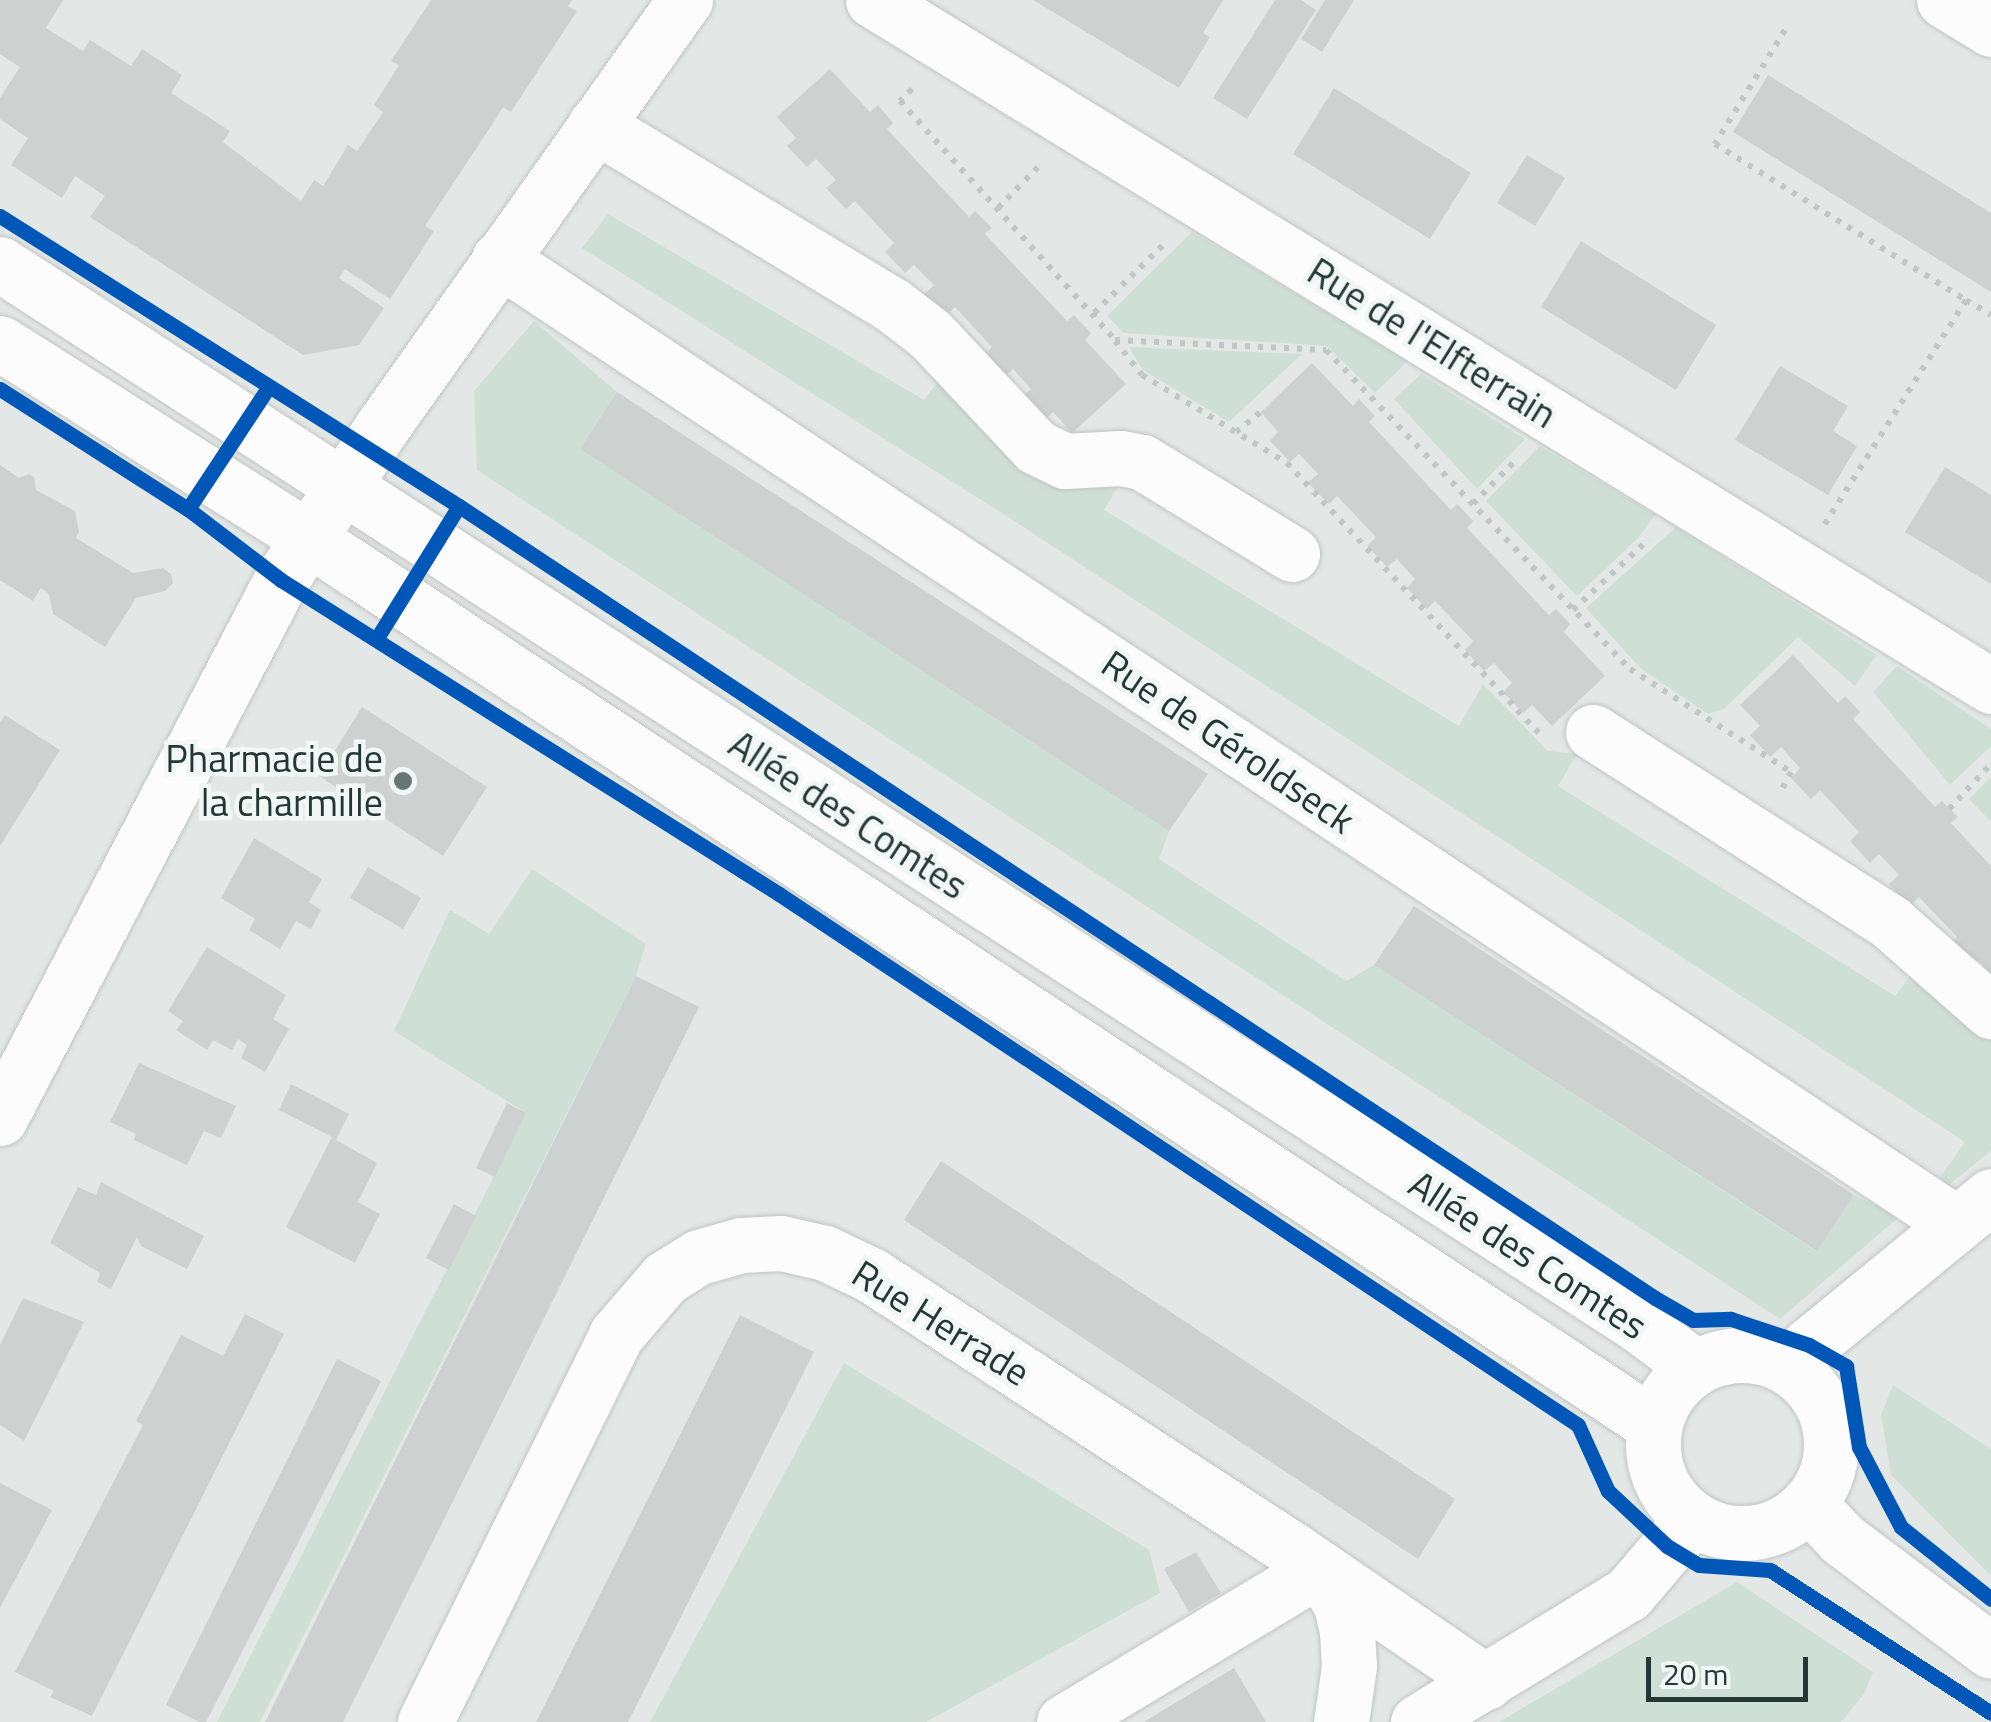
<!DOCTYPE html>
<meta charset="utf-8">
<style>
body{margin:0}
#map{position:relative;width:1991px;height:1722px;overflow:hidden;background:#e3e8e6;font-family:"Titillium Web",sans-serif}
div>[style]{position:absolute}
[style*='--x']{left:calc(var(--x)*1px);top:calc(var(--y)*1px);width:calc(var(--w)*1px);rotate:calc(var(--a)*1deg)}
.green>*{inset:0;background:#cee0d5}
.building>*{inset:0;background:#cdd1d0}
.path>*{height:6px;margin-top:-3px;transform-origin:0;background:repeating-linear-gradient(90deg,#c0c8c5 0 5px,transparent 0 13px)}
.roads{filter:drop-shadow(0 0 2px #c0c5c3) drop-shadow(0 0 2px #c0c5c3)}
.minor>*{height:55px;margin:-27.5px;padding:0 27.5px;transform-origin:27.5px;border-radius:27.5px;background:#fbfcfb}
.minor>.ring{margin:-27.5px;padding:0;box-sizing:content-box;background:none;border:55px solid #fbfcfb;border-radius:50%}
.cycleway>*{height:15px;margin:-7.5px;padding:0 7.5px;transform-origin:7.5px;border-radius:7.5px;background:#0057b8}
.dots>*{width:28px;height:28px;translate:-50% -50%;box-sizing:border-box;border:5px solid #f1f7f4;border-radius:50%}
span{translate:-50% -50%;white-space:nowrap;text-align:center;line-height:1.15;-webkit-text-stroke:9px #f1f7f4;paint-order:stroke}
.street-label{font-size:38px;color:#233835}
.poi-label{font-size:38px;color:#233835}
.right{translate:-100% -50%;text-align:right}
.scale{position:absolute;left:1646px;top:1657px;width:162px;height:45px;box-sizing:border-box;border:5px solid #233835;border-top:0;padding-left:12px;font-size:30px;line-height:35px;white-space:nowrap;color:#233835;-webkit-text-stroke:8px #f1f7f4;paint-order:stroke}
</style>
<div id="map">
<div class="green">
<i style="clip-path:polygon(608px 214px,924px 400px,947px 369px,1125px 475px,1104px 510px,1459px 726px,1483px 684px,1548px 751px,1577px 754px,1558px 786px,1895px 996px,1919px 965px,1991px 1027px,1991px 1151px,1945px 1188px,1941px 1176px,1965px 1142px,1008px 517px,582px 248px)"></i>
<i style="clip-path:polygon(1192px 232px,1408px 361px,1375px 393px,1327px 346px,1124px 333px,1107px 316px)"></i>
<i style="clip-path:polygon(534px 321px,617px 392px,581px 449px,1169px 831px,1159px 859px,1346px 981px,1374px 965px,1816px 1251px,1854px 1195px,1899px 1217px,1780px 1319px,477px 470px,474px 391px)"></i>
<i style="clip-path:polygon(1129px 347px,1302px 354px,1229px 422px,1143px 370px)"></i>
<i style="clip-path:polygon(1421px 374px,1525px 439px,1477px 489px,1394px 399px)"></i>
<i style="clip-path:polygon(1540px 446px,1655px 515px,1638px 538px,1577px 596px,1486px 501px)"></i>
<i style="clip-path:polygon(1676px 527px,1877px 655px,1855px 686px,1798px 637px,1724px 709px,1708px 714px,1640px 668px,1586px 608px)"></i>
<i style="clip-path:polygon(1897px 666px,1991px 729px,1991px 746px,1950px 785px,1873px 692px)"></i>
<i style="clip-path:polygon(1991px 777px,1991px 822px,1969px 799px)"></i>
<i style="clip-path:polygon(532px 869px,646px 944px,636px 976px,260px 1722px,217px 1722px,526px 1113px,394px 1031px,450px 910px,489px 934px)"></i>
<i style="clip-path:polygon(844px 1363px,1149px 1550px,1160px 1593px,926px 1722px,650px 1722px)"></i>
<i style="clip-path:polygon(1893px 1385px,1991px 1449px,1991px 1576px,1891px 1475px,1881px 1415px)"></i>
<i style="clip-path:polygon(1737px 1582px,1873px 1672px,1864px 1694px,1841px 1722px,1499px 1722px)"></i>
</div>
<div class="building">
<i style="clip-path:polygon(0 0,63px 0,46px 28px,83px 51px,90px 40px,131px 66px,142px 49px,182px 75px,171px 93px,230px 131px,223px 142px,301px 201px,314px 180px,323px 186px,348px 145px,357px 151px,383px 112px,374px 105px,399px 65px,391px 61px,431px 0,572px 0,568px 6px,577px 11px,511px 112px,503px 107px,497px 117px,425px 226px,434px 231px,390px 299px,345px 269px,339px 278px,384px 308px,359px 345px,303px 355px,90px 217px,105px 196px,75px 176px,62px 198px,11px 165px,28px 138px,0 119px,0 98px,20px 67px,0 54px)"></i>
<i style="clip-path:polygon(1033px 0,1223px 0,1203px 33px,1210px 37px,1179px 88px)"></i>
<i style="clip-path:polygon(1275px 0,1301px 0,1316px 10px,1247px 119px,1213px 98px)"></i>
<i style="clip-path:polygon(1325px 0,1354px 0,1322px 52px,1301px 39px)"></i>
<i style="clip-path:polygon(830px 69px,870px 112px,878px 105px,893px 123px,887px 129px,969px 217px,975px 211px,992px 228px,985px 234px,1067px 321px,1074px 315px,1091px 333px,1085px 340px,1126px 384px,1072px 433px,1053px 412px,1043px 421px,1021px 398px,1031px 389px,1013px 369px,1004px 378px,983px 357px,992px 347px,955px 307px,945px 316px,924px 294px,934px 285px,914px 265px,905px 273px,885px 252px,894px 243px,855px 201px,846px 209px,826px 188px,836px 180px,816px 159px,807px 167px,787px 146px,796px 138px,777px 117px)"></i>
<i style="clip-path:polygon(1768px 75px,1991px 213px,1991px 292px,1733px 132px)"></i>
<i style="clip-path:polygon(1334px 88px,1471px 173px,1430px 239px,1293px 154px)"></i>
<i style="clip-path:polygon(1527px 155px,1565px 178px,1535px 226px,1497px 203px)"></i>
<i style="clip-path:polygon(1581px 241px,1716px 325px,1676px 390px,1541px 307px)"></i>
<i style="clip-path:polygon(1312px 363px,1353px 406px,1359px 399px,1375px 416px,1369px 422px,1451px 510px,1457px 504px,1464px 511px,1473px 521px,1467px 528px,1549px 615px,1556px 609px,1570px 624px,1564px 632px,1605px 676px,1552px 726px,1532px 705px,1523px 713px,1503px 692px,1512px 683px,1494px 663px,1484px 671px,1465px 650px,1473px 641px,1435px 601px,1427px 609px,1407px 588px,1415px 579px,1397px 559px,1387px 567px,1367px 546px,1376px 537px,1337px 496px,1329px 504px,1308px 483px,1318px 474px,1299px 454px,1290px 462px,1270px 441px,1278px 432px,1261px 412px)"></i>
<i style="clip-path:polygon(1780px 366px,1848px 406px,1833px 431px,1857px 446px,1828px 495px,1735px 440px)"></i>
<i style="clip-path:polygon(617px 392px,1208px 774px,1169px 831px,580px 449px)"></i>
<i style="clip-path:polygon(0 465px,19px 478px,29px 474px,34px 477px,36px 490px,75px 511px,79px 532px,76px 538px,133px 573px,163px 568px,171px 574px,173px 583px,165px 591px,136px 598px,105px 647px,53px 614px,49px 594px,41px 588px,33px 601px,0 580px)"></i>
<i style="clip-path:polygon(1945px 467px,1991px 495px,1991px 584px,1905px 532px)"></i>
<i style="clip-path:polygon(1793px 655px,1838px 703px,1845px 696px,1860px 712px,1853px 719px,1935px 807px,1942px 801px,1958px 817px,1951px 823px,1991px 866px,1991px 974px,1978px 960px,1968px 968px,1947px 947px,1957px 937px,1919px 897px,1910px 905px,1889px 884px,1899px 875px,1879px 854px,1870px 863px,1850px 841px,1859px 832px,1820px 790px,1811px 799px,1791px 778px,1800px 768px,1781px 747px,1770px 757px,1750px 735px,1760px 726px,1740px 705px)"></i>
<i style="clip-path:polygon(362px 707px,487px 787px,443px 856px,319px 776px)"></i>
<i style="clip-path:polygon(5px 715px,60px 750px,0 846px,0 722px)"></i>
<i style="clip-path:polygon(254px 838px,322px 879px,309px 902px,321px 910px,311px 929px,296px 921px,280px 949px,249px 930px,255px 919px,221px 898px)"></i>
<i style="clip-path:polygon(368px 867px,421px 898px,403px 929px,350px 898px)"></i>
<i style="clip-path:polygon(1414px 906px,1854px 1195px,1817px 1251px,1374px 965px)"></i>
<i style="clip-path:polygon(207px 947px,286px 995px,273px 1019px,289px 1029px,265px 1072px,241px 1058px,247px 1045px,238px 1039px,232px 1050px,213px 1040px,207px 1050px,176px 1030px,183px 1021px,168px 1011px)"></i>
<i style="clip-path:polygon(636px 976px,699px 1007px,465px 1477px,343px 1722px,265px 1722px)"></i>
<i style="clip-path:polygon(139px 1063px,236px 1106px,221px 1138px,204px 1131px,187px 1165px,134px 1140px,136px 1134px,110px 1122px)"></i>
<i style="clip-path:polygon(291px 1084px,349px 1114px,336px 1140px,377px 1163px,358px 1202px,380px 1214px,355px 1263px,286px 1227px,332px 1137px,279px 1110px)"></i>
<i style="clip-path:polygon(507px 1103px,526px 1113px,495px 1177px,476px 1168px)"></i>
<i style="clip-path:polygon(941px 1161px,1455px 1499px,1418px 1559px,904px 1220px)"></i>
<i style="clip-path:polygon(101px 1182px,204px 1236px,187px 1269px,141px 1246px,137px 1237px,111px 1289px,97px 1282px,100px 1273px,50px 1243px,78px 1187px,96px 1195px)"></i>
<i style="clip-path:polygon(454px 1204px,476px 1216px,449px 1270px,426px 1258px)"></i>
<i style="clip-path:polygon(23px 1298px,84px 1322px,24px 1441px,0 1425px,0 1345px)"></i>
<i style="clip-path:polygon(245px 1314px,284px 1334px,92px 1716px,50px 1697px,54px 1691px,15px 1672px,143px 1425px,136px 1421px,181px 1335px,223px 1356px)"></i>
<i style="clip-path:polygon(740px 1315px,814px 1352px,628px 1722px,536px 1722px)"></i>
<i style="clip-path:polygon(337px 1359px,381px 1381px,206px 1722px,199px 1722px,166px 1705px)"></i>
<i style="clip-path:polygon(0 1483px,52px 1510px,0 1608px)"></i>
<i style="clip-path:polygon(1196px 1552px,1221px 1593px,1189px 1612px,1164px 1569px)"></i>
<i style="clip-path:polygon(1234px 1668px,1266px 1722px,1144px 1722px,1165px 1709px)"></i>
</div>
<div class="path">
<i style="--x:1785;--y:30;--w:134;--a:121.6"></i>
<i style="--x:1715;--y:144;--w:296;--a:31.9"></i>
<i style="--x:1966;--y:300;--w:265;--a:122.2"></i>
<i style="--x:912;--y:89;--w:17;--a:135"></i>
<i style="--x:900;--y:101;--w:321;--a:48"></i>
<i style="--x:1115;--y:340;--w:211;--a:2.7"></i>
<i style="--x:1326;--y:350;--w:441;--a:46.4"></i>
<i style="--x:1630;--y:669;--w:191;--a:32.6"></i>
<i style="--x:1791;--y:772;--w:21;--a:118"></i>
<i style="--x:998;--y:208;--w:59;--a:-45.7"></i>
<i style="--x:1966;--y:300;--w:29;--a:31"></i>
<i style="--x:1094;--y:313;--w:98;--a:-44.6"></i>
<i style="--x:1115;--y:341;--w:43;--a:51.5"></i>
<i style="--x:1142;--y:375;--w:170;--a:31.3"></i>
<i style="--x:1287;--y:463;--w:369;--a:47"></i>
<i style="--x:1236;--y:432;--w:32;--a:-39"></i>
<i style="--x:1473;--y:504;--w:62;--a:-45.7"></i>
<i style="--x:1573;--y:610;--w:104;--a:-43.1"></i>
<i style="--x:1949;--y:809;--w:62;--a:-47"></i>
</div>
<div class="roads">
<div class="minor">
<i style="--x:873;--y:0;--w:1312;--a:31.53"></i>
<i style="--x:1944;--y:0;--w:55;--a:31.7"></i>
<i style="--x:595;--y:125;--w:346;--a:31.2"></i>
<i style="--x:891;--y:304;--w:49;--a:37.6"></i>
<i style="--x:930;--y:334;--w:155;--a:46.8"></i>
<i style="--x:1036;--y:447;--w:32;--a:26"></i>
<i style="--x:1065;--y:461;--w:56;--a:-3.1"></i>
<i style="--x:1121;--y:458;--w:21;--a:11"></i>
<i style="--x:1142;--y:462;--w:176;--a:31.5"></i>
<i style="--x:499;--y:259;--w:1748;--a:33.5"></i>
<i style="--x:0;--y:264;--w:1949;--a:32.92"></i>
<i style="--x:1636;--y:1323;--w:74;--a:36.7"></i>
<i style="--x:0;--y:343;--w:365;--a:32.3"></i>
<i style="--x:308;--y:538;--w:1612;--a:33.38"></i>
<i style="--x:1593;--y:732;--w:353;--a:32.6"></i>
<i style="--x:1890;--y:922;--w:135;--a:41.4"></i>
<i style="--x:0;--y:1118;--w:607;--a:-62.42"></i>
<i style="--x:281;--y:580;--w:183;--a:-56.6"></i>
<i style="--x:382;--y:427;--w:524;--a:-54.64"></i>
<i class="ring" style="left:1653px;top:1355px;width:123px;height:123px"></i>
<i style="--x:1792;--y:1367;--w:28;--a:-52"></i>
<i style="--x:1809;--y:1345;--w:235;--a:-39.3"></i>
<i style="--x:1810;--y:1505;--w:47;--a:46.7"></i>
<i style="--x:1842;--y:1539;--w:186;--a:36.9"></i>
<i style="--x:425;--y:1722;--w:432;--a:-63.7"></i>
<i style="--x:616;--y:1335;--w:75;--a:-49.3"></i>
<i style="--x:665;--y:1278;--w:40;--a:-32"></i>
<i style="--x:699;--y:1257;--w:44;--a:-15.9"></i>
<i style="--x:741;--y:1245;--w:40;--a:-2.9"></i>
<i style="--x:781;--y:1243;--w:45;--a:12.8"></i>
<i style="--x:825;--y:1253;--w:51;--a:25.6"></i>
<i style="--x:871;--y:1275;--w:504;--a:33.09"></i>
<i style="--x:1293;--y:1550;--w:234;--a:34.4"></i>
<i style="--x:1064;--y:1722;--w:298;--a:-30.9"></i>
<i style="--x:1320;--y:1569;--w:42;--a:59.7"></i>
<i style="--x:1341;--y:1605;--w:26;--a:77"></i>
<i style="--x:1347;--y:1630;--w:36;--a:87"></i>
<i style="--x:1349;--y:1666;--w:57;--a:98.1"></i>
<i style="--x:1418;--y:1722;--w:246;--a:-31.4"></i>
<i style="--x:1628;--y:1594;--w:99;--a:-49.5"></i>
</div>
</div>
<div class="cycleway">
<i style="--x:0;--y:216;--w:543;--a:32.29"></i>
<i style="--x:459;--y:506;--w:1434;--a:33.51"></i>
<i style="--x:1655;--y:1298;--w:44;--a:30.1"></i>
<i style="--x:1693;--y:1320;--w:38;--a:-2"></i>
<i style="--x:1731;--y:1319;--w:82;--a:18.4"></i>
<i style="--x:1809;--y:1345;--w:43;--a:29.6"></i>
<i style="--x:1846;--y:1366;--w:82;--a:80.9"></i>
<i style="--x:1859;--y:1447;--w:90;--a:62.3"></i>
<i style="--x:1901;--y:1527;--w:115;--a:38.7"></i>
<i style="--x:0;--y:389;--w:223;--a:32.6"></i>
<i style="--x:188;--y:509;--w:117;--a:37.4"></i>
<i style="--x:281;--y:580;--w:589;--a:32.23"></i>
<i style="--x:779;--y:894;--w:959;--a:33.61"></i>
<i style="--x:1578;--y:1425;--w:72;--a:65.6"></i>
<i style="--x:1608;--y:1491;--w:81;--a:43"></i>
<i style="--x:1667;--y:1546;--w:37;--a:31"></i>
<i style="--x:1699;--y:1565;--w:71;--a:4"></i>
<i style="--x:1770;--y:1570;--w:263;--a:32.9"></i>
<i style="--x:188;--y:509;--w:144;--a:-56.6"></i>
<i style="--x:377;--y:638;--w:155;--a:-58.2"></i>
</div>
<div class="dots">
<i style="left:403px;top:781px;background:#667673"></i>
</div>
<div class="street-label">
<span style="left:1432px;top:343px;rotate:32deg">Rue de l'Elfterrain</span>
<span style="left:1228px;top:742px;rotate:34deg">Rue de Géroldseck</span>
<span style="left:848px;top:815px;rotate:33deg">Allée des Comtes</span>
<span style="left:1528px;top:1255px;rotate:33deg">Allée des Comtes</span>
<span style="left:941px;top:1323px;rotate:32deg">Rue Herrade</span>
</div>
<div class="poi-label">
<span class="right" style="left:383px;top:781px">Pharmacie de<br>la charmille</span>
</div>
<div class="scale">20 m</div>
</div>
